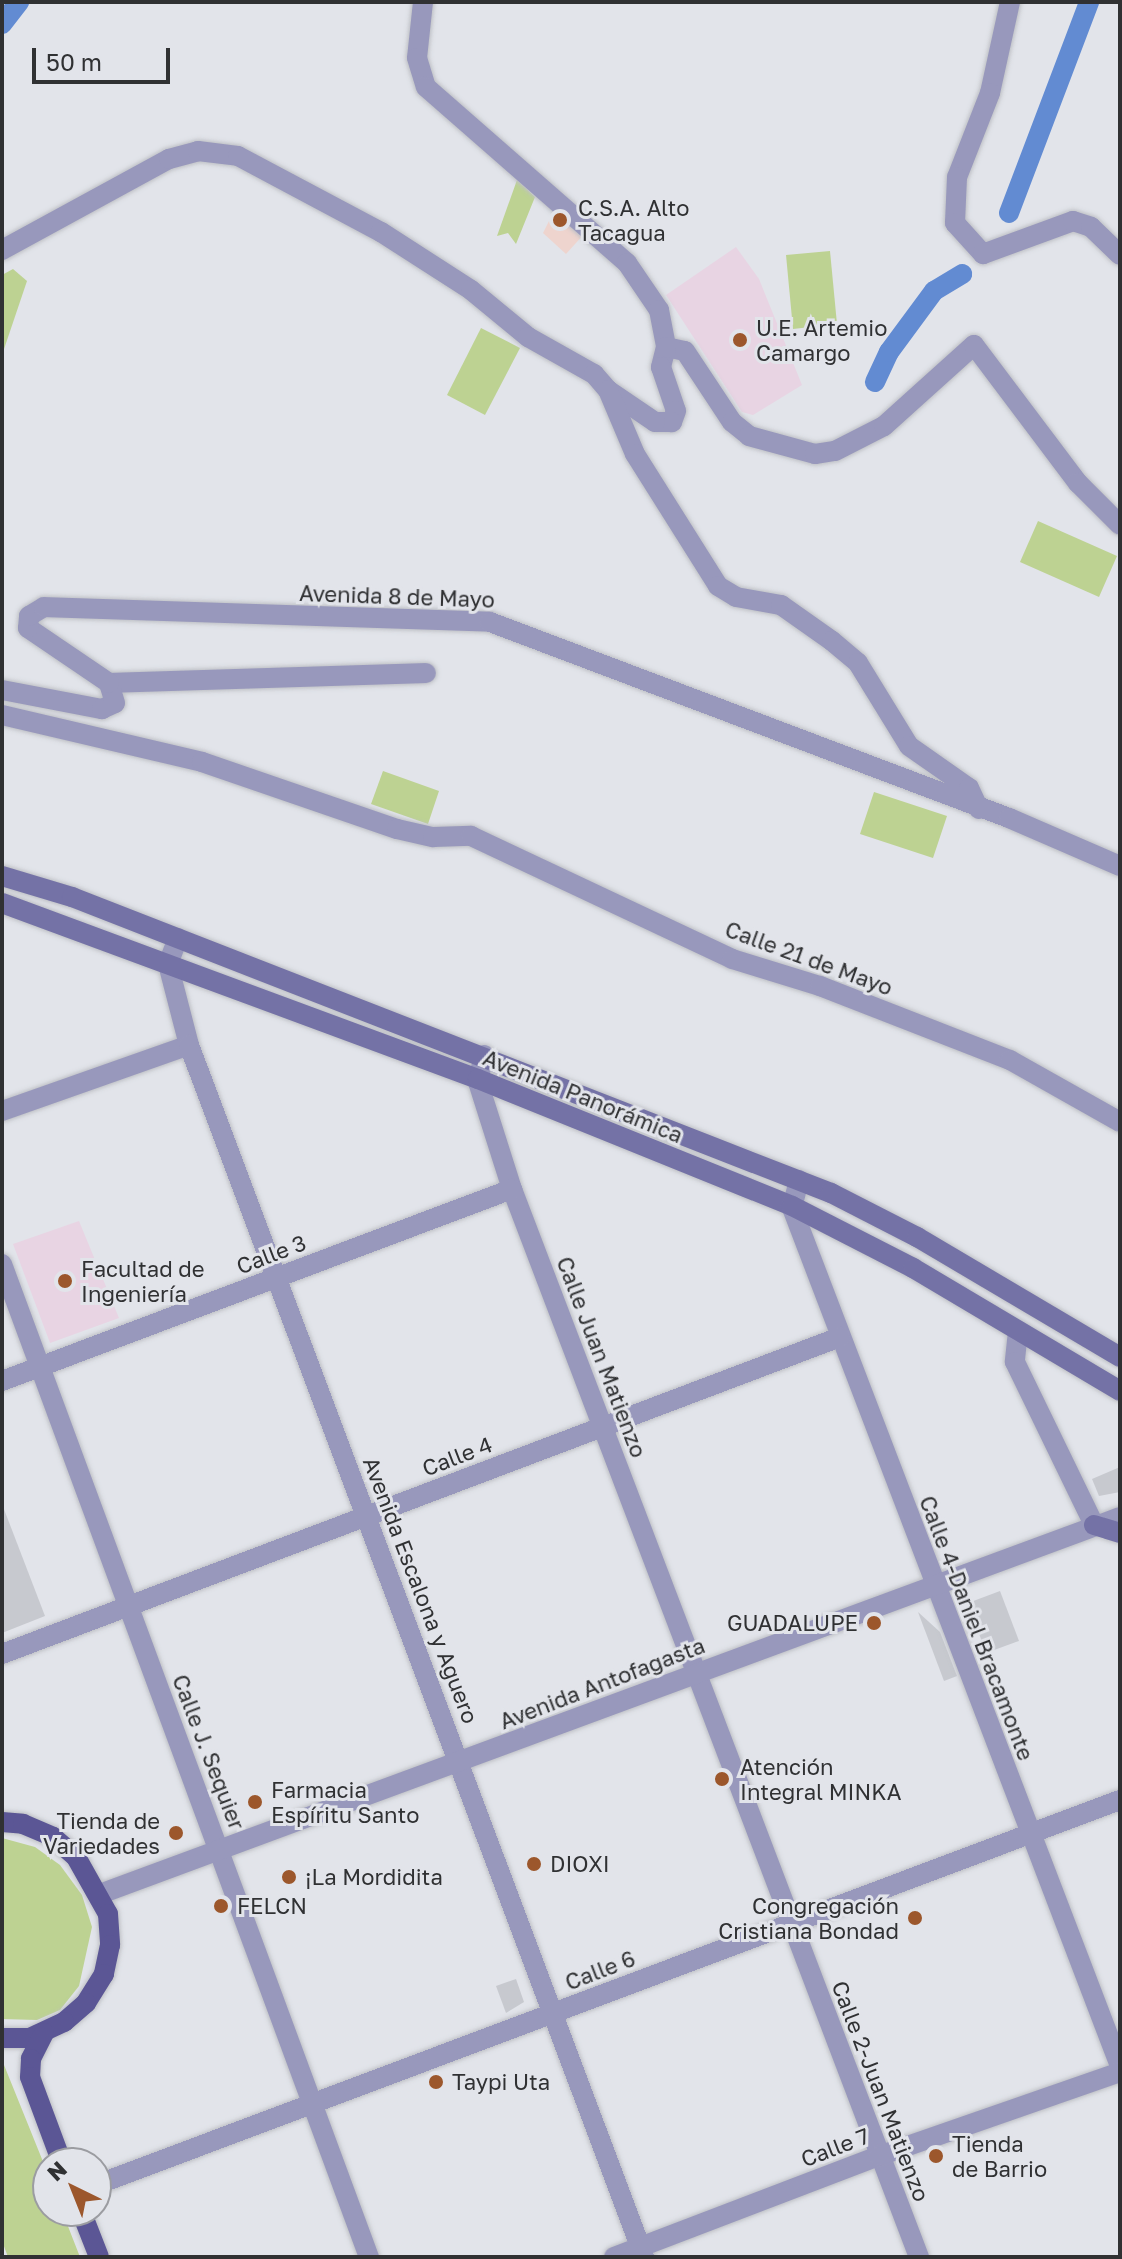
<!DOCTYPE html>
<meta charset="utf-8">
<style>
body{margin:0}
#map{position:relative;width:1122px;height:2259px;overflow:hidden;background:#e2e4ea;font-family:"Golos Text",sans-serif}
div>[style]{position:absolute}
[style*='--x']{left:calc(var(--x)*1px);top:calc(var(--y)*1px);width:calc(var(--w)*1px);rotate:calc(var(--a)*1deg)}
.education>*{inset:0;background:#e8d4e3}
.medical>*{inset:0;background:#eed4ce}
.green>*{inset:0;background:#bdd292}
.canal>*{height:20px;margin:-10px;padding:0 10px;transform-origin:10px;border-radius:10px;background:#628bd2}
.building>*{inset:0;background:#c7c9cf}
.roads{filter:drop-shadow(0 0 2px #bec0c5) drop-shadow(0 0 2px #bec0c5)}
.minor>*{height:20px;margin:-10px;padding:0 10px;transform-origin:10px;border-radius:10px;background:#9898bc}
.tertiary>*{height:20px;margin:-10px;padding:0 10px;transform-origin:10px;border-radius:10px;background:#9898bc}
.secondary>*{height:20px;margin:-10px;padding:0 10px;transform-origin:10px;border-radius:10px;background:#7472a6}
.primary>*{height:20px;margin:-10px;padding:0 10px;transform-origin:10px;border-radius:10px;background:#5b5695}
.dots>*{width:22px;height:22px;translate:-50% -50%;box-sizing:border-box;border:4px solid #e2e4ea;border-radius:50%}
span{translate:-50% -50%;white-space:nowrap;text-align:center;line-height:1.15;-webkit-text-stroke:6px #e2e4ea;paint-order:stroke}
.poi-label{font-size:22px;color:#303133}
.left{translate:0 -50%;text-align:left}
.right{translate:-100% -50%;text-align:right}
.street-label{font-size:22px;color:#303133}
.frame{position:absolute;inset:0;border:4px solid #303133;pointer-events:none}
.north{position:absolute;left:32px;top:2147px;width:80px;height:80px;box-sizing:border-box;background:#e2e4ea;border:2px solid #9b9ca1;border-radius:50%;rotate:317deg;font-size:22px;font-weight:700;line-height:32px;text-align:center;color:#303133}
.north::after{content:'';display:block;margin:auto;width:28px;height:36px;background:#9c572c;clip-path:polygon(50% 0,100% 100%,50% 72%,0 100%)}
.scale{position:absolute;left:32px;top:48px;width:138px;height:36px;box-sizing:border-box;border:4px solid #303133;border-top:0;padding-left:10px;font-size:24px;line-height:28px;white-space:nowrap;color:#303133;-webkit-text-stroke:6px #e2e4ea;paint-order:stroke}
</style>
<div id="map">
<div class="education">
<i style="clip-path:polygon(736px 247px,759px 279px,802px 385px,753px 415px,742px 412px,666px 295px)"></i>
<i style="clip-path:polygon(79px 1221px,119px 1318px,50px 1343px,13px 1244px)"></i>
</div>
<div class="medical">
<i style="clip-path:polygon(556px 207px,585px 233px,566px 254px,543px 233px)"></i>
</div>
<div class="green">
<i style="clip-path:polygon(517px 180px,535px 197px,516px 244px,508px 233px,497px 236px)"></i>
<i style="clip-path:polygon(830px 251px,837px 324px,793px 329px,786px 255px)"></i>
<i style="clip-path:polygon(13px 269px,27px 281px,2px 355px,2px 275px)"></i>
<i style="clip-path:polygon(481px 328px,520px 348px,485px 415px,447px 395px)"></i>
<i style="clip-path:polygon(1038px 521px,1117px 556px,1099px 597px,1020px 562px)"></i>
<i style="clip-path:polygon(383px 771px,439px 791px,428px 824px,371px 804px)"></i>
<i style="clip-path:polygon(874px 792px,947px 816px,933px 858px,860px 834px)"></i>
<i style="clip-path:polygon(2px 1838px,35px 1847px,60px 1865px,82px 1895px,92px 1927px,79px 1986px,60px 2010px,37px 2020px,2px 2019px)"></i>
<i style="clip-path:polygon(2px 2060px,48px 2174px,48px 2211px,62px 2211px,80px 2257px,8px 2257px,2px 2241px)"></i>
</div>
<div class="canal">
<i style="--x:2;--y:24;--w:28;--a:-52"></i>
<i style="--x:1009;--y:213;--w:226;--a:-69.2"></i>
<i style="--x:875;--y:382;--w:33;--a:-65"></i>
<i style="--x:889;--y:352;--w:76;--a:-53.6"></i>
<i style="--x:934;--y:291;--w:33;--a:-31"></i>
</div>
<div class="building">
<i style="clip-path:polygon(1120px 1467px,1120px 1492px,1099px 1496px,1092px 1479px)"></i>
<i style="clip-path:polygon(2px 1504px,45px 1616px,2px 1633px)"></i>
<i style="clip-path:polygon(1000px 1591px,1019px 1641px,986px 1653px,968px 1603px)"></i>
<i style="clip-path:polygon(918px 1612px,940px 1632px,957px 1676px,944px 1681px)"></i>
<i style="clip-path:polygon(516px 1979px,524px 2002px,506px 2013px,496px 1986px)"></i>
</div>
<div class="roads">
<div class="minor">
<i style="--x:423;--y:2;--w:56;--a:96.1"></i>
<i style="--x:417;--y:58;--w:30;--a:73"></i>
<i style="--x:426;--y:87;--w:267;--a:41.2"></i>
<i style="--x:627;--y:263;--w:57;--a:55.8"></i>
<i style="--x:659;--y:310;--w:38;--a:79"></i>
<i style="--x:666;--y:347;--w:21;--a:104"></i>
<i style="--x:661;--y:367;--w:46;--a:71.2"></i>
<i style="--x:676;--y:411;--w:12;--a:110"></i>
<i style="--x:672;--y:422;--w:17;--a:180"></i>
<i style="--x:655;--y:422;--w:57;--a:-145.8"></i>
<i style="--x:666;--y:347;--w:19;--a:12"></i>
<i style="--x:685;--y:351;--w:85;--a:56.5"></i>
<i style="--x:732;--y:422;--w:22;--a:39"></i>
<i style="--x:749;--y:436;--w:68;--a:15.3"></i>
<i style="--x:815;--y:454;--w:20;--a:-9"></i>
<i style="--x:835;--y:451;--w:55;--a:-27"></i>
<i style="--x:884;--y:426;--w:121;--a:-42"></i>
<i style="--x:974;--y:345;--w:173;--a:53"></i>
<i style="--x:1078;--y:483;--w:59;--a:45"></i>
<i style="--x:109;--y:683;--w:317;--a:-1.8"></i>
<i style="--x:2;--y:715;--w:205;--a:13.2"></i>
<i style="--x:202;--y:762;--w:206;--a:19"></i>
<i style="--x:397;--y:829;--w:37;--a:13"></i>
<i style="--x:433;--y:837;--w:38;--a:-2"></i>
<i style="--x:471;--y:836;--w:289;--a:25.2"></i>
<i style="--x:732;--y:959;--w:92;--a:17.1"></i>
<i style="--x:820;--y:986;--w:204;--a:21.3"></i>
<i style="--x:1010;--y:1060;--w:126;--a:29.4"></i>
<i style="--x:484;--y:1055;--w:28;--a:103"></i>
<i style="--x:478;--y:1082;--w:112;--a:72.4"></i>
<i style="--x:512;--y:1189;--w:1143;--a:69.14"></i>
<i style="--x:2;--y:1111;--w:198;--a:-19.4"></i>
<i style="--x:799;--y:1180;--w:29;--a:104"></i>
<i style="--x:792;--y:1208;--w:919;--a:69.08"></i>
<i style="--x:2;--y:1264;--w:1059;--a:69.72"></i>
<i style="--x:1018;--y:1331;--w:31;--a:96"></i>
<i style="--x:1015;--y:1362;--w:181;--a:64.1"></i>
<i style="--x:2;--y:1381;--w:545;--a:-20.63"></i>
<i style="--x:2;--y:1654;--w:896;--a:-20.72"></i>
<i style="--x:96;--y:2185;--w:1094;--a:-20.61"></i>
<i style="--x:614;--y:2257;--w:284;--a:-20.9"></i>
<i style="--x:879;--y:2156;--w:255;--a:-19.2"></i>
</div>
<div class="tertiary">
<i style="--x:1010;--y:2;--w:93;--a:102.4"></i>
<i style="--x:990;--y:93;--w:90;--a:111.4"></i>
<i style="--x:957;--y:177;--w:46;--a:92.5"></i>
<i style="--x:955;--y:223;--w:42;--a:47.9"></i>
<i style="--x:983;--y:254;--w:96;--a:-20.1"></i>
<i style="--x:1073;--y:221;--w:19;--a:18"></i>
<i style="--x:1091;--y:227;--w:40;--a:44"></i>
<i style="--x:2;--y:250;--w:190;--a:-28.6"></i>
<i style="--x:169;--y:159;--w:30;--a:-15"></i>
<i style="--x:198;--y:151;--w:40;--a:7.1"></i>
<i style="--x:238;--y:156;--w:162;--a:28"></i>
<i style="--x:381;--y:232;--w:107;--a:32.8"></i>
<i style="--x:471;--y:290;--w:74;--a:39.5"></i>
<i style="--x:528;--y:337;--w:76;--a:29.3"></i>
<i style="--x:594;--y:374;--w:21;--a:49"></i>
<i style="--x:608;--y:390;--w:69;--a:67.1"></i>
<i style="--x:635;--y:454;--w:156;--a:57.8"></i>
<i style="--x:718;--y:586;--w:21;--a:31"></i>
<i style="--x:736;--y:597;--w:46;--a:10.1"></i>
<i style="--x:781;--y:605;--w:62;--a:35.2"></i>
<i style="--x:832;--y:641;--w:34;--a:40"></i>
<i style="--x:858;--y:663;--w:97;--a:58.4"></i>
<i style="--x:909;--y:746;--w:73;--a:35"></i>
<i style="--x:969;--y:788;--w:23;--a:65"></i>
<i style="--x:2;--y:690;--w:102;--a:10.8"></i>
<i style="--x:102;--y:709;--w:14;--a:-25"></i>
<i style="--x:115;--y:703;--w:21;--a:-107"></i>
<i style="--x:109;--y:683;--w:98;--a:-145.8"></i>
<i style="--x:28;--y:628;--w:12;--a:-85"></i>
<i style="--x:29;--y:616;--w:17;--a:-31"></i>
<i style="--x:44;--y:607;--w:446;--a:1.9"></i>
<i style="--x:490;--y:622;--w:555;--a:20.69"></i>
<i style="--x:1009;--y:818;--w:121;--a:23.4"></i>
<i style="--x:178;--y:938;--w:28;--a:111"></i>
<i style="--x:168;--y:964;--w:84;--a:75.5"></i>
<i style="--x:189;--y:1045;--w:1295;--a:69.42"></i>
<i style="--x:100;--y:1894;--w:1087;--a:-20.28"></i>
</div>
<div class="secondary">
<i style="--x:2;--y:876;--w:73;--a:16.7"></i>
<i style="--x:72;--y:897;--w:815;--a:21.31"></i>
<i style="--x:831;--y:1193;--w:97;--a:27.1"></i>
<i style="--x:917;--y:1237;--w:236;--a:30.6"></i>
<i style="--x:2;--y:903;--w:507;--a:20.29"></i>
<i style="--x:478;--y:1079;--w:339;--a:22"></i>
<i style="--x:792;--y:1206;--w:136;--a:27.1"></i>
<i style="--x:913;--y:1268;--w:241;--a:30.7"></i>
<i style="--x:1094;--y:1525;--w:27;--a:17"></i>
</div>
<div class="primary">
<i style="--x:2;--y:1822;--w:21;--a:5"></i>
<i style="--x:23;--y:1824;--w:33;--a:23"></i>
<i style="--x:53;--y:1837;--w:30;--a:41"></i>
<i style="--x:76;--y:1857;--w:65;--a:60.7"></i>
<i style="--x:108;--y:1914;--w:31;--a:86"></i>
<i style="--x:110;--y:1945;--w:30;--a:102"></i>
<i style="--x:104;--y:1974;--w:34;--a:122"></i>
<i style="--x:86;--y:2003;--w:29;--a:139"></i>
<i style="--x:64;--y:2022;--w:38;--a:155"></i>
<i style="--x:29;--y:2038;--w:27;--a:180"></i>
<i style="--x:44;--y:2033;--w:29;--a:117"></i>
<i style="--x:31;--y:2059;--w:18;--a:93"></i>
<i style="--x:30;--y:2077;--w:92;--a:69.6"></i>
<i style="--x:81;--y:2211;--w:49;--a:68.6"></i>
</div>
</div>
<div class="dots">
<i style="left:560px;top:220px;background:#9c572c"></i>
<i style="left:740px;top:340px;background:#9c572c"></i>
<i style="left:65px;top:1281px;background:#9c572c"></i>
<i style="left:874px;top:1623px;background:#9c572c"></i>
<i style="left:722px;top:1779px;background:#9c572c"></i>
<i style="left:255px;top:1802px;background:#9c572c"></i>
<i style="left:176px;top:1833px;background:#9c572c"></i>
<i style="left:534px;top:1864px;background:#9c572c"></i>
<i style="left:289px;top:1877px;background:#9c572c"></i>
<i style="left:221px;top:1906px;background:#9c572c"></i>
<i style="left:915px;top:1918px;background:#9c572c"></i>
<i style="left:436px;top:2082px;background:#9c572c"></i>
<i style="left:936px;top:2156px;background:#9c572c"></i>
</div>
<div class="poi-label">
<span class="left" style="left:578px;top:220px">C.S.A. Alto<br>Tacagua</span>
<span class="left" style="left:756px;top:340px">U.E. Artemio<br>Camargo</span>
<span class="left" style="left:81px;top:1281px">Facultad de<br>Ingeniería</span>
<span class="right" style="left:858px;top:1623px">GUADALUPE</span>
<span class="left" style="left:740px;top:1779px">Atención<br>Integral MINKA</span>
<span class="left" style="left:271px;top:1802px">Farmacia<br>Espíritu Santo</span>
<span class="right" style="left:160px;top:1833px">Tienda de<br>Variedades</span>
<span class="left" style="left:550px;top:1864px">DIOXI</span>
<span class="left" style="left:305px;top:1877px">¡La Mordidita</span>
<span class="right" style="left:899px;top:1918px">Congregación<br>Cristiana Bondad</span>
<span class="left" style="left:237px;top:1906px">FELCN</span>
<span class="left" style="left:452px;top:2082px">Taypi Uta</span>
<span class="left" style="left:952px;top:2156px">Tienda<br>de Barrio</span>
</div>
<div class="street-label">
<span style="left:397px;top:596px;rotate:2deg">Avenida 8 de Mayo</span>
<span style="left:809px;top:958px;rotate:20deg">Calle 21 de Mayo</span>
<span style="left:583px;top:1096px;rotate:22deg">Avenida Panorámica</span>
<span style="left:271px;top:1254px;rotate:-21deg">Calle 3</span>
<span style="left:602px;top:1357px;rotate:69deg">Calle Juan Matienzo</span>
<span style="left:457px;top:1456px;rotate:-21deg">Calle 4</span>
<span style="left:421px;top:1590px;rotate:69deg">Avenida Escalona y Aguero</span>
<span style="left:977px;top:1628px;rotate:69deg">Calle 4-Daniel Bracamonte</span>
<span style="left:602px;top:1683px;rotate:-21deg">Avenida Antofagasta</span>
<span style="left:209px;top:1752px;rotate:69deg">Calle J. Sequier</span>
<span style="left:600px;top:1970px;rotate:-21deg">Calle 6</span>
<span style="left:881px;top:2091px;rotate:69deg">Calle 2-Juan Matienzo</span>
<span style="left:835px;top:2147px;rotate:-21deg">Calle 7</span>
</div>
<div class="frame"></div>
<div class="north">N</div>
<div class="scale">50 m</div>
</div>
